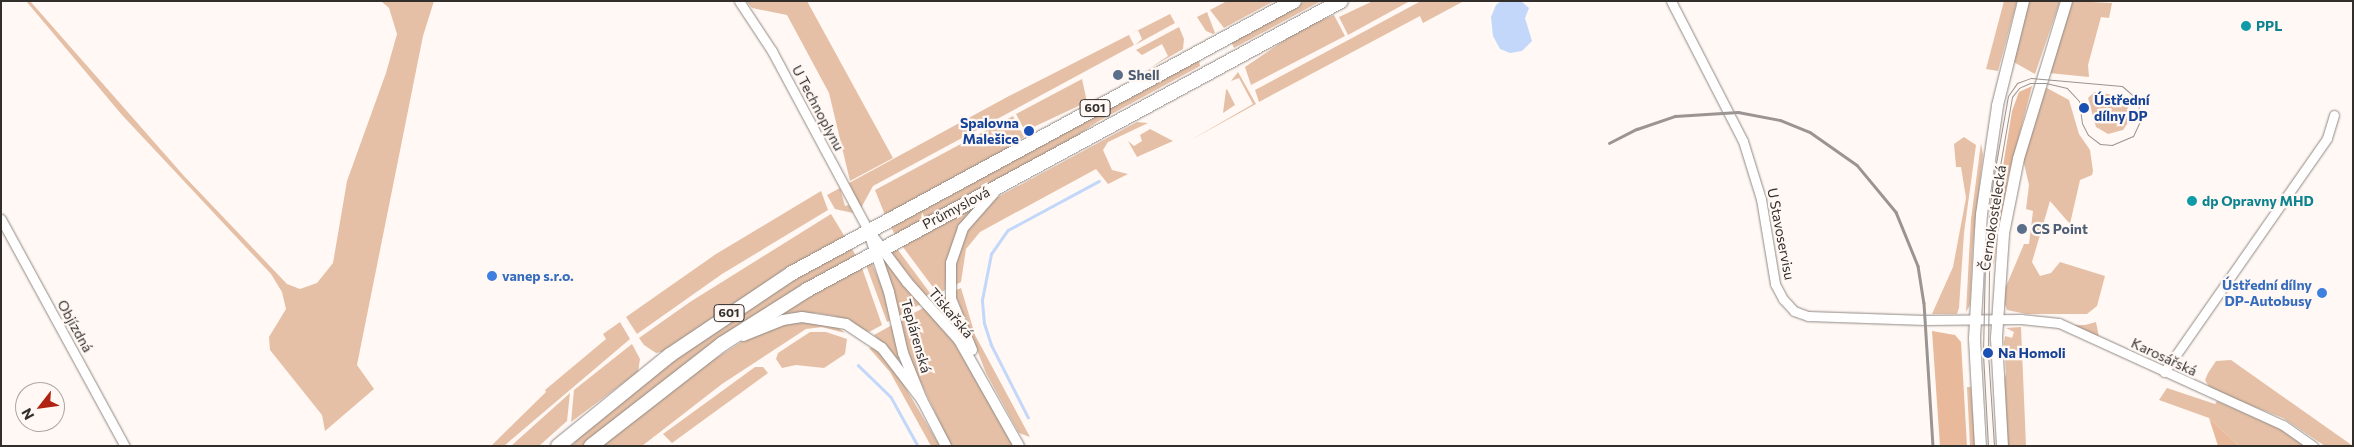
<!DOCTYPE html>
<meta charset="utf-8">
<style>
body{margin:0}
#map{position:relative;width:2354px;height:447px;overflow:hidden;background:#fff8f4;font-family:Commissioner,sans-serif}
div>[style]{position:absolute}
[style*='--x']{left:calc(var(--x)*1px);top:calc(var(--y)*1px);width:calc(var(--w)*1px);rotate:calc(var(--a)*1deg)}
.green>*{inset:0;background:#e5c0a6}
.forest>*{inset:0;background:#e8ba9b}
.water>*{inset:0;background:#c2d7fa}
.stream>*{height:2.5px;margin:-1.25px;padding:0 1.25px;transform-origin:1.25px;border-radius:1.25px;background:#c2d7fa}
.roads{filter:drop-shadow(0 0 1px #908883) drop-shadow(0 0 1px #908883)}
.minor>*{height:9px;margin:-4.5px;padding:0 4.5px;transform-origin:4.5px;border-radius:4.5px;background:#fff}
.tertiary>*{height:10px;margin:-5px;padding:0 5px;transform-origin:5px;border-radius:5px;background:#fff}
.secondary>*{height:11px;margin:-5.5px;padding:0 5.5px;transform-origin:5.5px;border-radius:5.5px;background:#fff}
.primary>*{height:14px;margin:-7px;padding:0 7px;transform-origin:7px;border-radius:7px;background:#fff}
.tram>*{height:1px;margin:-0.5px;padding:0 0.5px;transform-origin:0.5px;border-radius:0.5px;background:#9a9592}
.rail>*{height:2.5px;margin:-1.25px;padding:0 1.25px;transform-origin:1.25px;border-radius:1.25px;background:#9a9592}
.dots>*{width:14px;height:14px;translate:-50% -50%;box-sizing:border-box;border:2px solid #fff8f4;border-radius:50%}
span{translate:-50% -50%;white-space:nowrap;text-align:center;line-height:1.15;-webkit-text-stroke:4.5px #fff8f4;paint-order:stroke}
.shield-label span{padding:1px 4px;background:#fff8f4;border:1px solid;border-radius:4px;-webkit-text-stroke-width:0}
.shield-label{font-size:12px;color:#312e2c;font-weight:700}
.culture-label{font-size:14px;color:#0d838f;font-weight:700}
.left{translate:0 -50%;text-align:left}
.service-label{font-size:14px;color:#4e5e75;font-weight:700}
.transit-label{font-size:14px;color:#164399;font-weight:700}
.right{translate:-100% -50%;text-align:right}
.street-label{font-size:14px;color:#312e2c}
.shop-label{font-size:14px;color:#366cbe;font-weight:700}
.frame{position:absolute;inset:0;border:2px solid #312e2c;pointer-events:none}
.north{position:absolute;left:15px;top:382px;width:50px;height:50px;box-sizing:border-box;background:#fff8f4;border:1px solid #ada7a4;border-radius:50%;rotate:240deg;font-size:14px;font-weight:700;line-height:20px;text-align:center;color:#312e2c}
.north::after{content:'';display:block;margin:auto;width:18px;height:22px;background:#b12213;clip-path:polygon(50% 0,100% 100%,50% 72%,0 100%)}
</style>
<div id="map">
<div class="green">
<i style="clip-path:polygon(26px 1px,30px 1px,184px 176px,287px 284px,300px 289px,317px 283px,333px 263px,347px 181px,386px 73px,397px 34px,389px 8px,381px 1px,434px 1px,423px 36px,357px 365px,374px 389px,325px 431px,322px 415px,270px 350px,269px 337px,286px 309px,282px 292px,271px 274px,122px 115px)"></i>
<i style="clip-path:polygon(746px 1px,807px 1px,893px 158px,850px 181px,829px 93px,787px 15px,752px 8px)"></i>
<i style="clip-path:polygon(1227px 1px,1274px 1px,1224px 28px,1210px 10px)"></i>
<i style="clip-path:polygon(1305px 1px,1321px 1px,1234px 48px,1231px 41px)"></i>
<i style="clip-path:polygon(1373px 1px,1410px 1px,1348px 35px,1339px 17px)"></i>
<i style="clip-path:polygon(1421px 1px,1464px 1px,1423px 23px,1420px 16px,1259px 102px,1255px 90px)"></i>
<i style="clip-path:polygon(2004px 1px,2017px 1px,1998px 71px,1986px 69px)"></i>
<i style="clip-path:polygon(2028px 1px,2060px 1px,2035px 74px,2012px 61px)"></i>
<i style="clip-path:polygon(2070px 1px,2112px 3px,2109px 18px,2101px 17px,2088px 65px,2089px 77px,2049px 73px)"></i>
<i style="clip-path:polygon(1207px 12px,1215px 33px,1213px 34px,1206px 31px,1197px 17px)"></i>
<i style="clip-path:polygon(1170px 14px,1175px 23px,1135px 45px,1142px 39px,1138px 30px,1129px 35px,1134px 45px,873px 186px,861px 208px,849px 183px,1009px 96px)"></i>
<i style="clip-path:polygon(1334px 15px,1345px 36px,1251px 85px,1245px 67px,1304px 27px)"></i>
<i style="clip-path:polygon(1179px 27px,1184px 39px,1183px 49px,1150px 68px,1168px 56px,1162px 44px,1142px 55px,1136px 50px)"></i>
<i style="clip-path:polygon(1199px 59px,1200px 66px,1097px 122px,1065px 144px,895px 235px,891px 227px,966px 187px,1001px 163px)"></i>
<i style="clip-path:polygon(1238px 72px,1256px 104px,1189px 141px,1253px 104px,1239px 78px,1231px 81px)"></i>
<i style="clip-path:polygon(1082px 79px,1087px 102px,1025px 131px,1016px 114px)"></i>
<i style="clip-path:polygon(2045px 87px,2069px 100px,2079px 134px,2090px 150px,2093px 171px,2092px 175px,2080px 180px,2070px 224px,2050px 201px,2032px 262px,2040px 276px,2051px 273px,2060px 262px,2105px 276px,2097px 306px,2087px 314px,2026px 314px,2007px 310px,2002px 296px,2024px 244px,2029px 244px,2033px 211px,2026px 209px,2029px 185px,2023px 159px)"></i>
<i style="clip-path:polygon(1227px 89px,1235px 105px,1223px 113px,1226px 90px)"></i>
<i style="clip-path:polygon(2094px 92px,2115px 95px,2126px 102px,2131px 118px,2123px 130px,2108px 134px,2096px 127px,2088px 98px)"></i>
<i style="clip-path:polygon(1013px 116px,1024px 137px,1013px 146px,885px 215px,875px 190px)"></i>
<i style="clip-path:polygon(1137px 122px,1148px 123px,1108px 142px,1103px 150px,1112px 170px,1128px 174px,1108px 184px,1096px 169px,980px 232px,966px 249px,961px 282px,953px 286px,954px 271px,965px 233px,994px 199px)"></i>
<i style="clip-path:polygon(1150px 129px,1173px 141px,1137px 157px,1128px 141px,1134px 146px,1142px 141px,1140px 135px)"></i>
<i style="clip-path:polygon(1964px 137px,1976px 145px,1964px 233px,1959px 308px,1957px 314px,1932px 314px,1953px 267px,1966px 198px,1961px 167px,1956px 167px,1954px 144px)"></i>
<i style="clip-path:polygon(1981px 143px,1983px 155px,1973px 244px,1970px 305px,1966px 312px,1971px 219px)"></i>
<i style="clip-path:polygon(840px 188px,845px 206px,849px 205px,853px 213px,835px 209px,827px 195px)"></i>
<i style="clip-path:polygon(821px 191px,828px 210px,722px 274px,637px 334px,626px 317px,716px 254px)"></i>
<i style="clip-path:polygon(974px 207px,955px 235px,947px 263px,945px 290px,938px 294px,900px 243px)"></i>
<i style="clip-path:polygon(831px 214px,845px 237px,666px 351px,656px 353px,644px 345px,639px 338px,690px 302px)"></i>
<i style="clip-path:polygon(850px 245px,856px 256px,608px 425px,584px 446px,571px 446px,608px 409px,638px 385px,757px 301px)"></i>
<i style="clip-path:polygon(895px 246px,933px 297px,928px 299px,896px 259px,891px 251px)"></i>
<i style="clip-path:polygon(880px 254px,921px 304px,898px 316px)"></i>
<i style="clip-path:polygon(871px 261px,885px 294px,891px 320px,887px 322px,865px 262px)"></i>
<i style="clip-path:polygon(861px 265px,882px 325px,869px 332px,834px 316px,815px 313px,780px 315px)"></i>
<i style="clip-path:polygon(961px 288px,975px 335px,1030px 437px,1019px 433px,986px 373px,954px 291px)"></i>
<i style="clip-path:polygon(946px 296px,954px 322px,953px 324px,933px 303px)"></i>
<i style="clip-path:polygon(925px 307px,948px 332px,1014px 446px,951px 446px,913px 366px,899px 321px)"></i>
<i style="clip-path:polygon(813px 321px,836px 326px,845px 333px,822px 327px,806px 329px,722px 384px,642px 446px,599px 446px,683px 379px,746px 339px,786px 324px)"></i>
<i style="clip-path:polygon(620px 322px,630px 339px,504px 446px,491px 446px,546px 392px,545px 390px,606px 339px,603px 334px)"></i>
<i style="clip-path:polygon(2096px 322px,2099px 337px,2073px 325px,2085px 325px)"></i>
<i style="clip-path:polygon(892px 325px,900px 359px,898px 360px,874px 335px)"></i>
<i style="clip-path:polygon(2021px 327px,2026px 446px,2007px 446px,2002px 389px,2006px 373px,2004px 342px,2005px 336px,2012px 338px,2014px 332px,2006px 328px)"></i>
<i style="clip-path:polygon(810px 332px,826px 332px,847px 339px,845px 354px,824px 368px,796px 365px,782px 368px,776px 359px,778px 353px)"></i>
<i style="clip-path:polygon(632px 344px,640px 359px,638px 372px,571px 422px,574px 390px)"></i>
<i style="clip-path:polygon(869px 348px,877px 348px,895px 370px,940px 446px,931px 446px,890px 372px)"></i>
<i style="clip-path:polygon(2231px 360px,2353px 446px,2325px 446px,2283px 418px,2211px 390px,2205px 380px,2208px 373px,2216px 361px)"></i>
<i style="clip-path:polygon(755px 367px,763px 367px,768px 373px,672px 443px,663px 434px)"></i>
<i style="clip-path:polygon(1967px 387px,1971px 387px,1975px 446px,1970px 446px)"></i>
<i style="clip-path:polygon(2167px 388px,2215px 404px,2217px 401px,2280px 429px,2304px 446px,2239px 446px,2209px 418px,2159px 400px)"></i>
<i style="clip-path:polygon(570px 393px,567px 421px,539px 446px,511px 446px)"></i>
</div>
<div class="forest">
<i style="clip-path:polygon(2032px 86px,2008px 178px,1993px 267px,1997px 203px,2012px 111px,2019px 92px)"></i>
<i style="clip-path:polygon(1932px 331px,1955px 335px,1961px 342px,1967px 446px,1940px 446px)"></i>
<i style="clip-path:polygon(2209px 418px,2239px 446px,2218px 446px)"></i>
</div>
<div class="water">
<i style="clip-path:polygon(1501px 1px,1521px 1px,1529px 8px,1525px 18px,1532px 41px,1522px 51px,1510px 53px,1500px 49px,1493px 36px,1491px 17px,1496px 5px)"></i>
</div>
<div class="stream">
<i style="--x:858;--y:365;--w:46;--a:44.1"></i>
<i style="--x:891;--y:397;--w:56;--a:61.1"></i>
<i style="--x:1028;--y:418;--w:82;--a:-116.9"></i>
<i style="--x:991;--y:345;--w:22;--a:-108"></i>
<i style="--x:984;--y:324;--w:24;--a:-95"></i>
<i style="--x:982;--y:300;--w:47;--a:-78.9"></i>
<i style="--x:991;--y:254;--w:29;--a:-55"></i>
<i style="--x:1008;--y:230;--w:103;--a:-28.3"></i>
</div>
<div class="roads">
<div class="minor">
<i style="--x:739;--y:1;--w:60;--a:56.6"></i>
<i style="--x:772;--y:51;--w:203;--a:61.8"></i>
<i style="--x:1671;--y:1;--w:157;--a:62.8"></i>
<i style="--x:1743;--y:141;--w:61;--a:72.8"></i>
<i style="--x:1761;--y:199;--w:86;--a:80.6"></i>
<i style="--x:1775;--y:284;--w:17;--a:62"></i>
<i style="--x:1783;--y:299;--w:16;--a:47"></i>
<i style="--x:1794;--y:311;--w:15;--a:20"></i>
<i style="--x:1808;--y:316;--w:117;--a:2"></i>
<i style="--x:1925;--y:320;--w:96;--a:-0.6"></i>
<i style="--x:2021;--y:319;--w:38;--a:6"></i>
<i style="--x:2059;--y:323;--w:246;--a:24.5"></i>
<i style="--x:2283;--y:425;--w:37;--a:35"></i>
<i style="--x:1;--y:219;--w:259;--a:61.4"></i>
<i style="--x:2164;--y:372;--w:285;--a:-55.1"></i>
<i style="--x:2327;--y:138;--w:24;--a:-73"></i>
</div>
<div class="tertiary">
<i style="--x:868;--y:230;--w:65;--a:53.1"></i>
<i style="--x:907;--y:282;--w:78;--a:48.1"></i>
<i style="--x:959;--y:340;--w:122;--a:60.5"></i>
<i style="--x:869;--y:233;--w:62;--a:71.3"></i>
<i style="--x:889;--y:292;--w:63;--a:77.1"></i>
<i style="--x:903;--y:353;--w:51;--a:68"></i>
<i style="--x:922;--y:400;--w:52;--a:62.4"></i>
<i style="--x:743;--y:336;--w:43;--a:-21.8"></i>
<i style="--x:783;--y:320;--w:19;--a:-9"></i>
<i style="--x:802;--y:317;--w:45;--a:9"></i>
<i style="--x:846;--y:324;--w:43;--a:33.7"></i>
<i style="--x:882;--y:348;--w:66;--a:52.4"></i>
<i style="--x:972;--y:350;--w:55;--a:-112.4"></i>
<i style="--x:951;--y:299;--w:36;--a:-90"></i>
<i style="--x:951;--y:263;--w:37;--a:-71"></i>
<i style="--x:963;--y:228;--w:47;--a:-48.5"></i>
</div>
<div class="secondary">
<i style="--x:1980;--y:446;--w:108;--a:-93.2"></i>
<i style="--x:1974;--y:338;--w:124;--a:-86.8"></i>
<i style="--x:1981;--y:214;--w:110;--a:-81.6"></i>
<i style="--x:1997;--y:105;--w:107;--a:-76"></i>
<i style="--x:2002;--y:446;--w:109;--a:-93.2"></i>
<i style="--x:1996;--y:337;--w:104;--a:-86.1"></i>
<i style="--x:2003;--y:233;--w:76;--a:-78.7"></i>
<i style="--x:2018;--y:158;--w:164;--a:-73"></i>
</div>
<div class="primary">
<i style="--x:558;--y:446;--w:144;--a:-39.1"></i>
<i style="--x:670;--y:355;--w:147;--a:-33.9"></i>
<i style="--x:792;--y:273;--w:571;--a:-28.45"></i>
<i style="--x:591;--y:446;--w:166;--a:-37.9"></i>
<i style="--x:722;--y:344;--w:101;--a:-32.4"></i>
<i style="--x:807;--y:290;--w:607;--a:-28.42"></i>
</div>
</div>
<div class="tram">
<i style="--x:1988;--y:446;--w:92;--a:-93.1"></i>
<i style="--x:1983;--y:354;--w:97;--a:-88.8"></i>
<i style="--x:1985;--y:257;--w:77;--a:-84.1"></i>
<i style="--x:1993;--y:180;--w:85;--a:-79.9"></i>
<i style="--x:2008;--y:96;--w:16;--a:-55"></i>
<i style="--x:2017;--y:83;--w:15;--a:-20"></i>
<i style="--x:2031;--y:78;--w:91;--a:5"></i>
<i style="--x:2122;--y:86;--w:20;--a:41"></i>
<i style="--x:2137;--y:99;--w:20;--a:79"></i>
<i style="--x:2141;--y:119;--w:19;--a:115"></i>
<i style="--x:2133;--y:136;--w:23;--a:157"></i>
<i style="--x:2112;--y:145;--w:12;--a:-175"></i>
<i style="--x:2100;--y:144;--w:15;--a:-143"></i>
<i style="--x:2088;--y:135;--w:13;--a:-117"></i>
<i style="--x:2082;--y:123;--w:22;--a:-98"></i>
<i style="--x:2079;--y:101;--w:18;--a:-133"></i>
<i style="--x:2067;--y:88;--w:22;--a:-167"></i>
<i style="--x:2046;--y:83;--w:16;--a:180"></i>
<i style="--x:2030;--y:83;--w:12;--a:156"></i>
<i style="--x:2019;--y:88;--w:11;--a:128"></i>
<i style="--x:2012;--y:97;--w:81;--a:99.9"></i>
<i style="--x:1998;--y:177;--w:95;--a:95.4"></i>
<i style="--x:1989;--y:272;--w:81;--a:90.7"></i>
<i style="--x:1988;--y:353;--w:93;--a:86.3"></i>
</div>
<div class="rail">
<i style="--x:1609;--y:143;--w:31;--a:-27"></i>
<i style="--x:1637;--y:129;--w:40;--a:-18.9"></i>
<i style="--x:1675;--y:116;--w:63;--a:-3.6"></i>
<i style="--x:1738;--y:112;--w:43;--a:10.8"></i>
<i style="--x:1780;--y:120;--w:32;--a:22"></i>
<i style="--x:1810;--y:132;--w:57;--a:35.1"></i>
<i style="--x:1857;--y:165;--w:61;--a:50.3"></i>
<i style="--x:1896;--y:212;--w:58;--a:67.8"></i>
<i style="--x:1918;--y:266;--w:37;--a:81"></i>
<i style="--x:1924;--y:303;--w:143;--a:86.4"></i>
</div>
<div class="dots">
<i style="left:2246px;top:26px;background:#0f9aa8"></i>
<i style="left:1118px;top:75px;background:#5c6f8a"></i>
<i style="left:2084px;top:108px;background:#1a4fb4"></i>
<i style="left:1029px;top:131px;background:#1a4fb4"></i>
<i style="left:2192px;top:201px;background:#0f9aa8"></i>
<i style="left:2022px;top:229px;background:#5c6f8a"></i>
<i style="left:492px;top:276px;background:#3f7fe0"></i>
<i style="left:2322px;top:293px;background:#3f7fe0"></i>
<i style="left:1988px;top:353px;background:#1a4fb4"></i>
</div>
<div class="shield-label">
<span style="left:1095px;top:108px">601</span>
<span style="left:729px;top:313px">601</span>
</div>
<div class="culture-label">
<span class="left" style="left:2256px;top:26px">PPL</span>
<span class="left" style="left:2202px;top:201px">dp Opravny MHD</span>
</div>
<div class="service-label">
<span class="left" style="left:1128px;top:75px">Shell</span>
<span class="left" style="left:2032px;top:229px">CS Point</span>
</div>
<div class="transit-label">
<span class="left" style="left:2094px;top:108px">Ústřední<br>dílny DP</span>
<span class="right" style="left:1019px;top:131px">Spalovna<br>Malešice</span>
<span class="left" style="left:1998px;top:353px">Na Homoli</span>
</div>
<div class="street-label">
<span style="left:818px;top:108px;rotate:62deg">U Technoplynu</span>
<span style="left:956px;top:208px;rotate:-28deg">Průmyslová</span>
<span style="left:1993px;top:218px;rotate:-81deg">Černokostelecká</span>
<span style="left:1781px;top:234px;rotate:79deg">U Stavoservisu</span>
<span style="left:951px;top:313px;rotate:50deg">Tiskařská</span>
<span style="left:75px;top:326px;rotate:61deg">Objízdná</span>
<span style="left:916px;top:336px;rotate:74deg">Teplárenská</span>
<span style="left:2164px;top:357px;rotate:25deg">Karosářská</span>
</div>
<div class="shop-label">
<span class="left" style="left:502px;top:276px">vanep s.r.o.</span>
<span class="right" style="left:2312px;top:293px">Ústřední dílny<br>DP-Autobusy</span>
</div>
<div class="frame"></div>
<div class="north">N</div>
</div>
